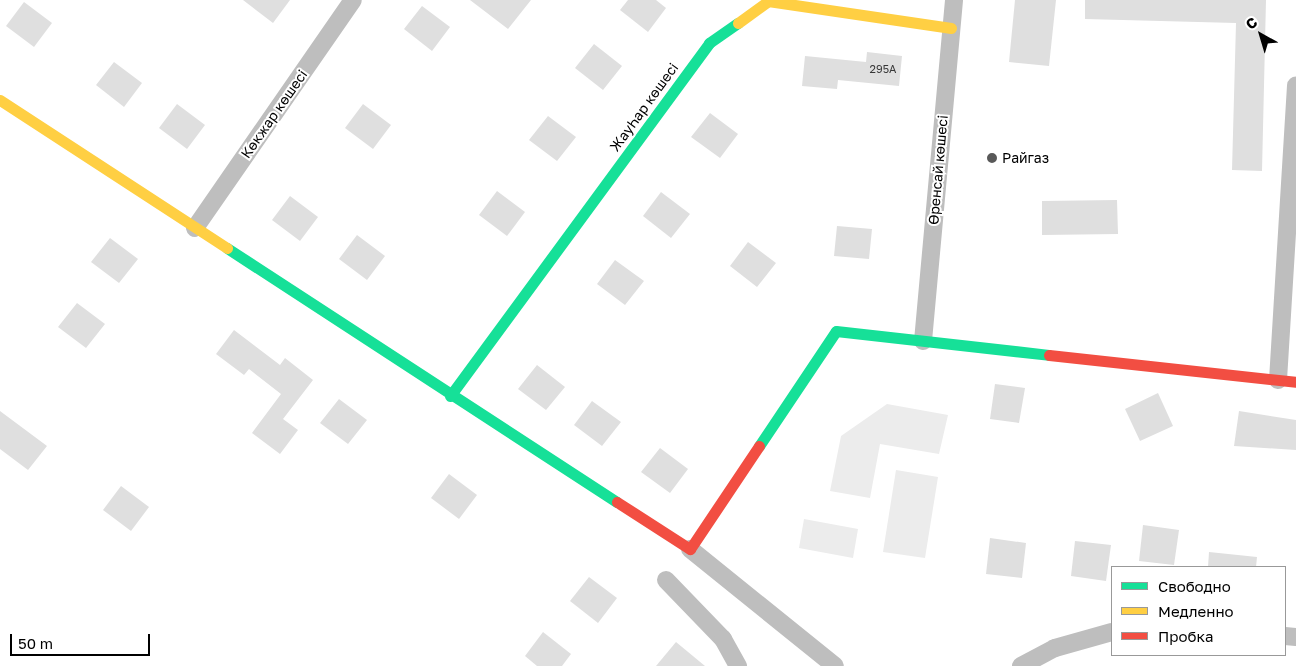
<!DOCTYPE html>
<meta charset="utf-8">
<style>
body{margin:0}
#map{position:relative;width:1296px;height:666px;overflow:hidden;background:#fff;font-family:"Golos Text",sans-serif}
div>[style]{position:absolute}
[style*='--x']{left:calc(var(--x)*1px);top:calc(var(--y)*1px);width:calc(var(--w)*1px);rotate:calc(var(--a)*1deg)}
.green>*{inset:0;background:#ececec}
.building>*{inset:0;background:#dfdfdf}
.street>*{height:18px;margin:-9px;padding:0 9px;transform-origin:9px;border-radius:9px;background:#bebebe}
.fast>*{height:11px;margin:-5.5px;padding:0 5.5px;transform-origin:5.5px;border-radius:5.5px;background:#16e098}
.slow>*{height:11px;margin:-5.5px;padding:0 5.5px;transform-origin:5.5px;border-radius:5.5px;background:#ffcf43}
.jam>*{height:11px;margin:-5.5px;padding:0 5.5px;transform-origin:5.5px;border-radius:5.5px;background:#f24e42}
.dots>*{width:14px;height:14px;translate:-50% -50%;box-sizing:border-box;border:2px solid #fff;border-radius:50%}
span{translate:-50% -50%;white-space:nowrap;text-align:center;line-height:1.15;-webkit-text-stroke:4px #fff;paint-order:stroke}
.number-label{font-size:11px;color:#383838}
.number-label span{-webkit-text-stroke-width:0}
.street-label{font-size:14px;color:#000}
.poi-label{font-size:14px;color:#000}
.left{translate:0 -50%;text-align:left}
.legend{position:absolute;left:1111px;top:566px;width:175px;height:90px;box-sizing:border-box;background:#fff;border:1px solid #999;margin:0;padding:6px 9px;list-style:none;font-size:15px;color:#000}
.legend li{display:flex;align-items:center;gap:10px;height:25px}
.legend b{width:25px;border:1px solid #999}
.north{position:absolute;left:1236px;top:10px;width:50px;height:50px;-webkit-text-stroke:4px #fff;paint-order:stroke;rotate:321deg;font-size:14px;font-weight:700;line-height:20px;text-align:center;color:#000}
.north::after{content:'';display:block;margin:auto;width:18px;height:22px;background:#000;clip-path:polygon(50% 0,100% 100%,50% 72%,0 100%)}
.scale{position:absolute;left:10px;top:634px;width:140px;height:22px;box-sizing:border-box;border:2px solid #000;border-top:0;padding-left:6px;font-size:15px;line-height:18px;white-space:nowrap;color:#000;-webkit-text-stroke:4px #fff;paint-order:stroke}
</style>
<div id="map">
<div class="green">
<i style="clip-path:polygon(887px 404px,948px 415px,939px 454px,880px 444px,870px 498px,830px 491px,841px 436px)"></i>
<i style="clip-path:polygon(896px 470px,938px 477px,925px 558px,883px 552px)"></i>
<i style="clip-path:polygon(804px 519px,858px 529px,853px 558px,799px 548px)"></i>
</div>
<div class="building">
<i style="clip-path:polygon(243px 0,290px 0,273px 23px)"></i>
<i style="clip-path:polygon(470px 0,531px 0,508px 29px)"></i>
<i style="clip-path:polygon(628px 0,656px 0,666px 8px,648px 32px,620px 10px)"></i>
<i style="clip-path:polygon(1015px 0,1056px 0,1049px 66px,1009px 62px)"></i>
<i style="clip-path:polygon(1085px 0,1266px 0,1262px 171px,1232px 170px,1236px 23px,1085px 19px)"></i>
<i style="clip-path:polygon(24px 2px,52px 23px,34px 47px,6px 26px)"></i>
<i style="clip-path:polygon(422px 6px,450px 27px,432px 51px,404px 29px)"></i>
<i style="clip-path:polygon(594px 44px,622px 66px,603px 90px,575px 68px)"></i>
<i style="clip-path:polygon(867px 52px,902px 56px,899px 86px,838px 80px,837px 89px,802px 86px,805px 56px,866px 62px)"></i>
<i style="clip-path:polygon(114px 62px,142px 83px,124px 107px,96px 85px)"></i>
<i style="clip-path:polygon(177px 104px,205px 125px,187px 149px,159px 128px)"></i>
<i style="clip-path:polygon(363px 104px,391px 125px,373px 149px,345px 128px)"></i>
<i style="clip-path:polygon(710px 113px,738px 134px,720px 158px,691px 137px)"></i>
<i style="clip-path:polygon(548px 116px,576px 137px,557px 161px,529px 140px)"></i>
<i style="clip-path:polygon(497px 191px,525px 212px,507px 236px,479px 215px)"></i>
<i style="clip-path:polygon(661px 192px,690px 214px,671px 238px,643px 216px)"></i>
<i style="clip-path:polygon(290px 196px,318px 217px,300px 241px,272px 220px)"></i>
<i style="clip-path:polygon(1117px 200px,1118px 234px,1042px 235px,1042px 201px)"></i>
<i style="clip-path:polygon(837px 226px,872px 229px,869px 259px,834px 256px)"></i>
<i style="clip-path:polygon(357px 235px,385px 256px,367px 280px,339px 259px)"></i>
<i style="clip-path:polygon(110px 238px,138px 259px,119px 283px,91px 262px)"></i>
<i style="clip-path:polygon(748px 242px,776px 263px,757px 287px,730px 266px)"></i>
<i style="clip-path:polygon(615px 260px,644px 281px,625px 305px,597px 284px)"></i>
<i style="clip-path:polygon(77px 303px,105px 324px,86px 348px,58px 327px)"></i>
<i style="clip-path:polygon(234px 330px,280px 365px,285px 358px,313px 380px,283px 419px,298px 430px,280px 454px,252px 433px,281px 394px,249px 369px,244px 375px,216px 354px)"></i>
<i style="clip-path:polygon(537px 365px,565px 387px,546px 410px,518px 389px)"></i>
<i style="clip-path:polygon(995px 384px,1025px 388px,1019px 423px,990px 419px)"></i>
<i style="clip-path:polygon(1158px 393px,1173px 426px,1140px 441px,1125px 409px)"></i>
<i style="clip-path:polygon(339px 399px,367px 420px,348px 444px,320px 423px)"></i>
<i style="clip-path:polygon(592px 401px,621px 422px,602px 446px,574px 425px)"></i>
<i style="clip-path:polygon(0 411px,47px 446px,28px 470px,0 449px)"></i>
<i style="clip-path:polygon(1239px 411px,1296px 420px,1296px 450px,1234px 446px)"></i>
<i style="clip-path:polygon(660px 448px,688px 469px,670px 493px,641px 472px)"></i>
<i style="clip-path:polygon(449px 474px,477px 495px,459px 519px,431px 498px)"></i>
<i style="clip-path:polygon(121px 486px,149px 507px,131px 531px,103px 510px)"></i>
<i style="clip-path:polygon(1143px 525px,1179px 530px,1174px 565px,1139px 561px)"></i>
<i style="clip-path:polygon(990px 538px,1026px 543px,1022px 578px,986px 574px)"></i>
<i style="clip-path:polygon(1075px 541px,1111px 545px,1106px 581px,1071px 576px)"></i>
<i style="clip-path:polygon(1209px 552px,1257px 557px,1256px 567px,1208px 567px)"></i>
<i style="clip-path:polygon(589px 577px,617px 598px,598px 623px,570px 601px)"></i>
<i style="clip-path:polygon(543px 632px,571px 654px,562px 666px,537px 666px,525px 656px)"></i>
<i style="clip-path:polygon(676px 642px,705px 666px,656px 666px)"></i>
</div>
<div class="street">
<i style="--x:195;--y:228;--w:277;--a:-55.3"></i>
<i style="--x:923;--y:341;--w:342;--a:-84.8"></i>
<i style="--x:1278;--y:380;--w:295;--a:-86.5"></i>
<i style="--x:690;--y:549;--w:186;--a:38.9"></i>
<i style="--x:666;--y:580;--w:82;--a:46"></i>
<i style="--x:723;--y:639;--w:31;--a:61"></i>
<i style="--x:1285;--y:636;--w:11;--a:5"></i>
<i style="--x:1021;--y:666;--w:38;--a:-28"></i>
<i style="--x:1055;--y:648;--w:59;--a:-15.7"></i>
</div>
<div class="fast">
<i style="--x:227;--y:248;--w:465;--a:33.1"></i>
<i style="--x:450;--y:396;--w:438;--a:-53.7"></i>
<i style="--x:709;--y:43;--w:35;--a:-35"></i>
<i style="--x:759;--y:446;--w:138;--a:-56.2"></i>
<i style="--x:836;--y:331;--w:214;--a:6.4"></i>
</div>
<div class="slow">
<i style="--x:738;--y:23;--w:37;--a:-36"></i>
<i style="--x:768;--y:1;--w:185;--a:8.4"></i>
<i style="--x:0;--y:100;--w:271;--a:33.1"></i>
</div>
<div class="jam">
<i style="--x:1049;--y:355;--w:248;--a:6.2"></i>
<i style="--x:617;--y:502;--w:87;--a:32.8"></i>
<i style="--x:690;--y:549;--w:124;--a:-56.2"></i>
</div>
<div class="dots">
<i style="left:992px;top:158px;background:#595959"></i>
</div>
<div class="number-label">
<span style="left:883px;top:69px">295А</span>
</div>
<div class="street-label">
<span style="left:644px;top:107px;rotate:-54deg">ЖауҺар көшесі</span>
<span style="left:274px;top:114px;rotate:-55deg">Көкжар көшесі</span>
<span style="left:938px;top:170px;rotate:-85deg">Өренсай көшесі</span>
</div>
<div class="poi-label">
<span class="left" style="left:1002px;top:158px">Райгаз</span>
</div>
<ul class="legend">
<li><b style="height:6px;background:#16e098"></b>Свободно</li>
<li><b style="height:6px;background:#ffcf43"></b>Медленно</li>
<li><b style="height:6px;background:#f24e42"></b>Пробка</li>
</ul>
<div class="north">С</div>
<div class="scale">50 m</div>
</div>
